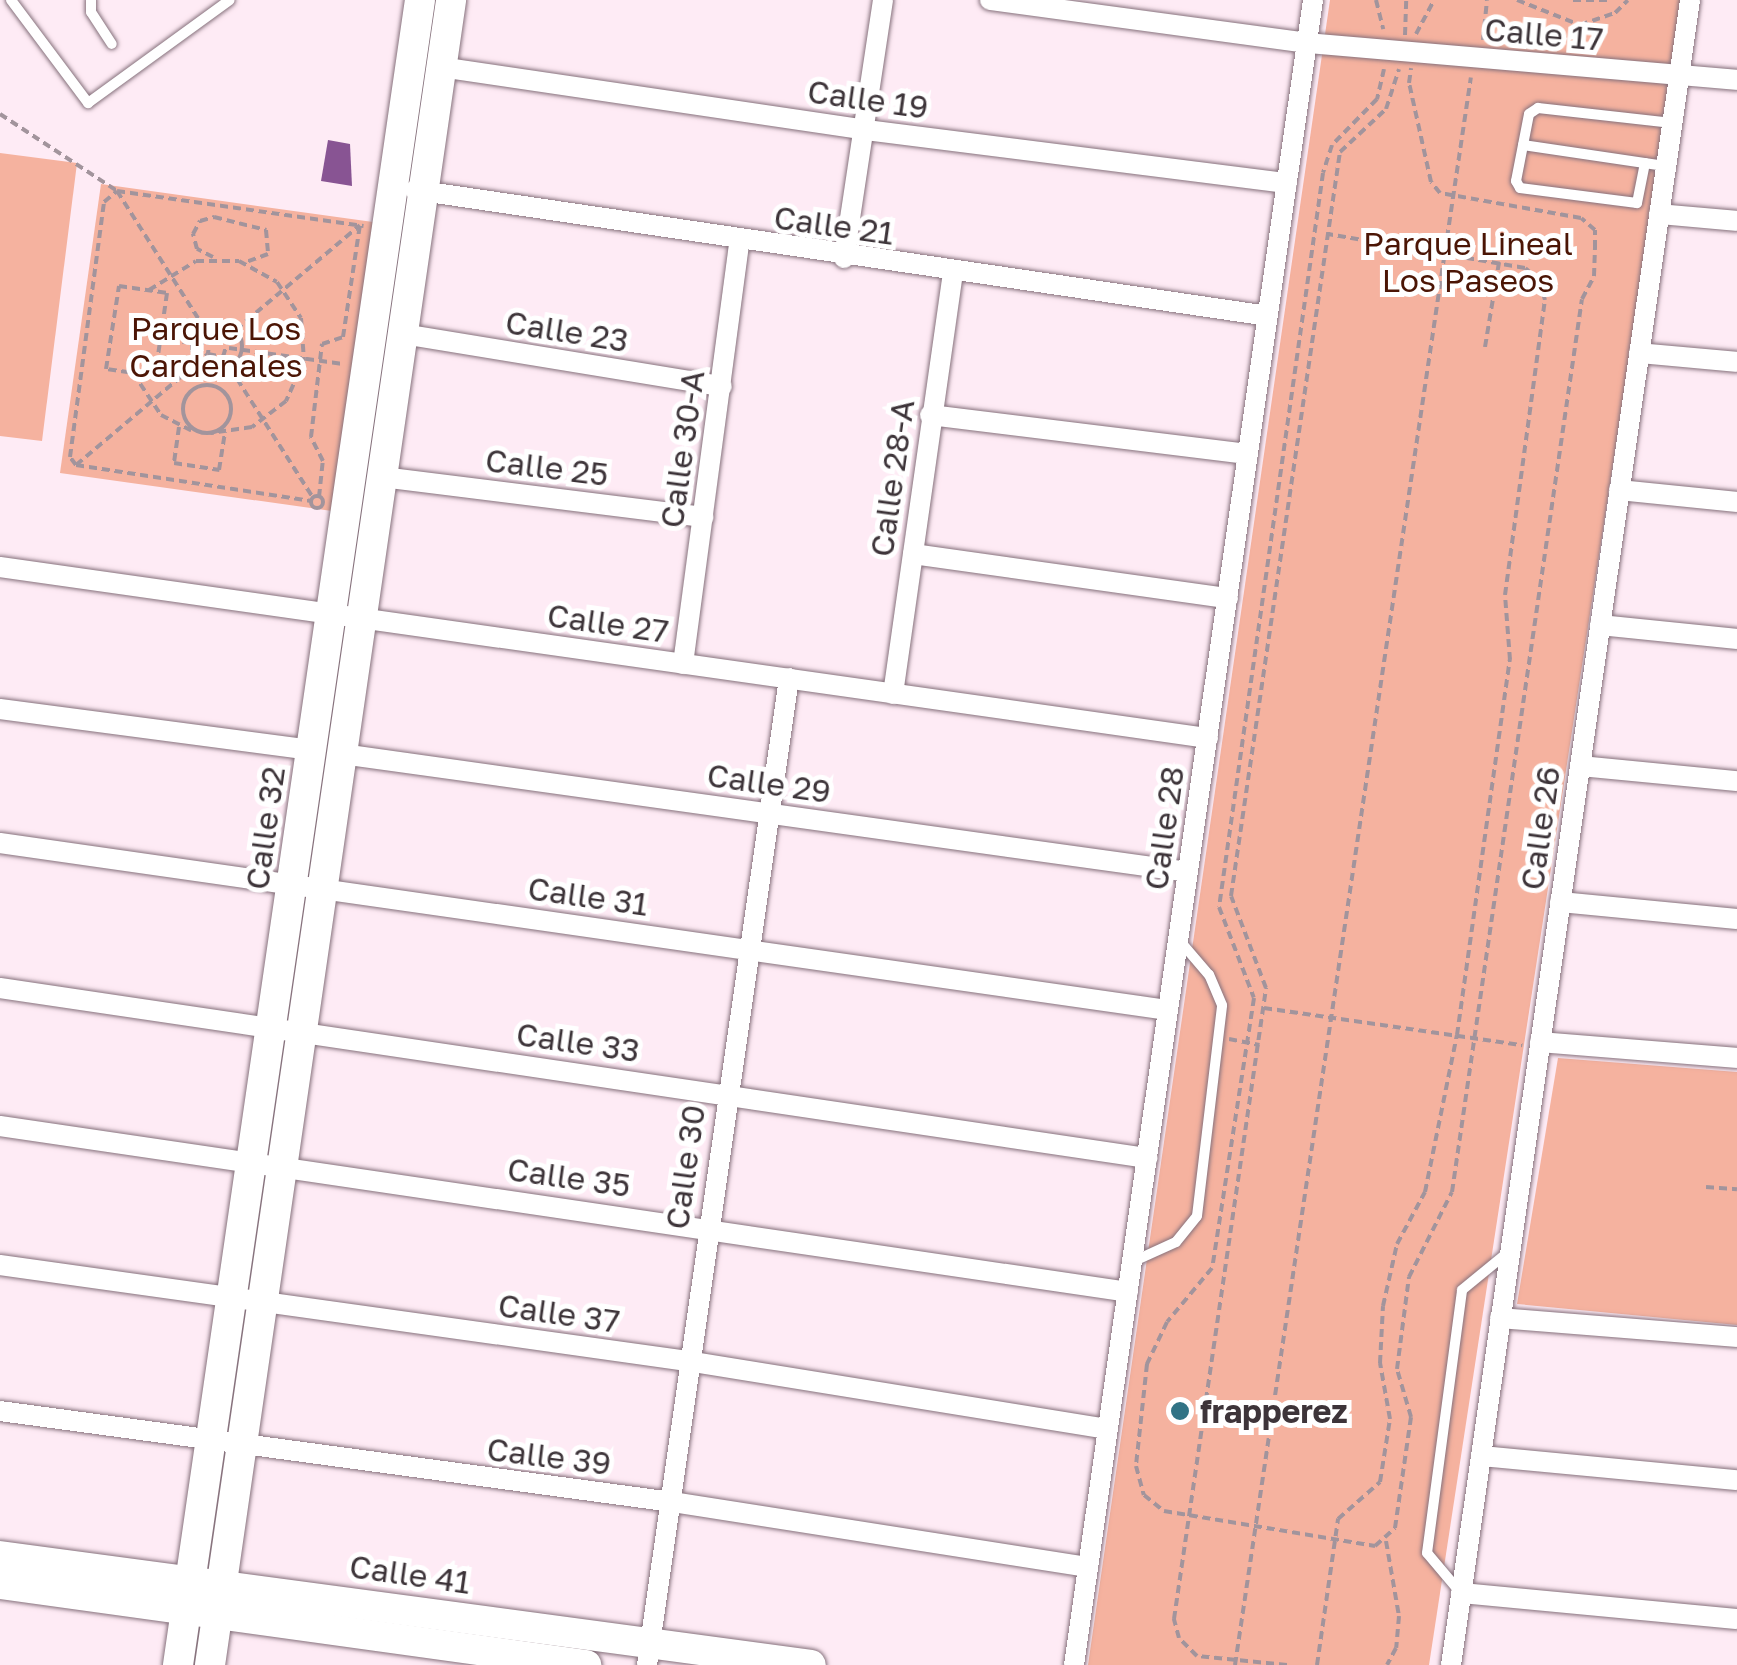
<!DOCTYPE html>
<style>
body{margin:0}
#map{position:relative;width:1737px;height:1665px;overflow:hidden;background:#feebf5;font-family:"Golos Text",sans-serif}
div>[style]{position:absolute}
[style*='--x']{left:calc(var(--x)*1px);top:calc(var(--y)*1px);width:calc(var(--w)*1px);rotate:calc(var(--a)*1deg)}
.green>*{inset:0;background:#f5b29f}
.building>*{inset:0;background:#885493}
.path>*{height:4px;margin-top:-2px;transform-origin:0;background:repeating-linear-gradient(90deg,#a2949c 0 8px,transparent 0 13px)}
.path>.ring{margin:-2px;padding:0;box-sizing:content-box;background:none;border:4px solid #a2949c;border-radius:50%}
.roads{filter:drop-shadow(0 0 2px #86717c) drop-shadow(0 0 2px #86717c)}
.lane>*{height:10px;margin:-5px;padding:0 5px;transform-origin:5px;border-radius:5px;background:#fff}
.street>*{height:20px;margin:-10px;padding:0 10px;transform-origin:10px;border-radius:10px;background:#fff}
.secondary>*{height:30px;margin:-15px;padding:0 15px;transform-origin:15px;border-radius:15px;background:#fff}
.dots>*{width:28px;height:28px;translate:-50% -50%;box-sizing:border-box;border:5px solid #fff;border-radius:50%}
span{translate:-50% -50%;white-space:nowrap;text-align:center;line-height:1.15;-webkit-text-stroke:10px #fff;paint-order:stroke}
.street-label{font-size:32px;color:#3d3439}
.park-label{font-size:32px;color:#4b1505}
.poi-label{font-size:32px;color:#3d3439;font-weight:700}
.left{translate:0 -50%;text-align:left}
</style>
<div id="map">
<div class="green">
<i style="clip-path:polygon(1330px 0,1684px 0,1429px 1665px,1088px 1665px)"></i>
<i style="clip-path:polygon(0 153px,77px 163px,42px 441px,0 436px)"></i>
<i style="clip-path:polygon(101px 184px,373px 222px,332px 511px,60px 473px)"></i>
<i style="clip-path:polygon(1558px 1058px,1737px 1072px,1737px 1325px,1517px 1304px)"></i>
</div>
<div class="building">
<i style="clip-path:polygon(328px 140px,350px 144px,352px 186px,321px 181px)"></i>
</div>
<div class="path">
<i style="--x:1376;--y:0;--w:30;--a:76"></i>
<i style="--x:1517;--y:0;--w:68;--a:21.6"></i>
<i style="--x:1580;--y:25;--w:37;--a:-19"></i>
<i style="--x:1615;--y:13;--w:18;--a:-45"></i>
<i style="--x:1573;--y:0;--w:37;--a:0"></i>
<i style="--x:1416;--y:34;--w:38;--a:-62"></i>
<i style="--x:1405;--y:35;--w:35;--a:-88"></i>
<i style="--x:1483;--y:40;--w:40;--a:-84.3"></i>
<i style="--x:1384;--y:69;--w:31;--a:103"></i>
<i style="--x:1377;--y:99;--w:64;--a:134.4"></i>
<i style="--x:1332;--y:145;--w:29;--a:108"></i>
<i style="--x:1323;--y:173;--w:741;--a:98.06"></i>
<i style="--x:1219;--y:907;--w:97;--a:69"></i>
<i style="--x:1254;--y:998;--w:273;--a:98.8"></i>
<i style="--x:1212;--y:1268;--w:70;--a:129.8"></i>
<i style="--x:1167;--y:1322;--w:47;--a:115.5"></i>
<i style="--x:1147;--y:1364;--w:103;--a:96.2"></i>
<i style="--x:1136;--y:1466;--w:30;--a:75"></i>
<i style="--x:1144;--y:1495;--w:26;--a:39"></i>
<i style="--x:1164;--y:1511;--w:214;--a:9.4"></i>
<i style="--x:1375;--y:1546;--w:27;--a:-42"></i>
<i style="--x:1395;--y:1528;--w:112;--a:-81.8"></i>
<i style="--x:1411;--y:1417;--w:50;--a:-106.3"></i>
<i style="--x:1397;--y:1369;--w:93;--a:-82.6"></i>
<i style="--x:1409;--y:1277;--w:95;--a:-63.2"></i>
<i style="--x:1452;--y:1192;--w:902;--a:-81.72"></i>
<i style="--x:1582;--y:299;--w:26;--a:-62"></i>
<i style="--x:1594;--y:276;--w:28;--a:-88"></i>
<i style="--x:1595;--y:248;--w:18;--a:-90"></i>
<i style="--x:1595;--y:230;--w:18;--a:-139"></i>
<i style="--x:1581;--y:218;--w:143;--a:-169.9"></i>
<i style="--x:1440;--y:193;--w:14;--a:-129"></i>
<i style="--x:1431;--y:182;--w:101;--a:-102.5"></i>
<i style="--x:1409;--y:83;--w:15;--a:-82"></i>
<i style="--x:0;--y:114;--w:140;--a:33.3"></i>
<i style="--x:117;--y:191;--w:249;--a:8.1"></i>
<i style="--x:117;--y:191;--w:173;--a:57.5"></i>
<i style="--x:213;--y:257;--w:18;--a:-153"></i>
<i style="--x:197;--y:249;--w:16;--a:-105"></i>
<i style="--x:193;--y:234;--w:15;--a:-62"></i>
<i style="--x:200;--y:221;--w:15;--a:-16"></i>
<i style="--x:214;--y:217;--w:54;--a:14"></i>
<i style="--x:266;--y:230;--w:24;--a:85"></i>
<i style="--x:268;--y:254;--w:23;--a:160"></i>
<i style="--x:119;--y:286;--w:49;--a:8.3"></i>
<i style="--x:167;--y:293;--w:84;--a:98.2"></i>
<i style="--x:155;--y:376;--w:49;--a:-171.9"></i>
<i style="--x:106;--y:369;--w:84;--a:-81.1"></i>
<i style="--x:149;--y:290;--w:55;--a:-31.7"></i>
<i style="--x:196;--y:261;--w:43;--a:0"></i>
<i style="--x:239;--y:261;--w:43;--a:28.9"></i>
<i style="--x:277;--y:282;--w:43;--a:56.3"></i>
<i style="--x:301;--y:318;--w:43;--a:86"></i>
<i style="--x:304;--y:361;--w:44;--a:114.2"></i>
<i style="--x:286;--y:401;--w:43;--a:142.6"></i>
<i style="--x:252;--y:427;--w:42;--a:171.9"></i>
<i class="ring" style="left:192px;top:321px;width:46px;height:46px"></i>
<i style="--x:157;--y:338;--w:49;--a:8.3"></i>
<i style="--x:226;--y:338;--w:175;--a:-40.1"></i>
<i style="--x:1485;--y:347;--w:86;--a:-80.6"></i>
<i style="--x:229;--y:348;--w:115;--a:8"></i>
<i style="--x:223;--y:357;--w:18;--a:-74"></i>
<i style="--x:228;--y:340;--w:18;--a:-171"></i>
<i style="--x:210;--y:337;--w:17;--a:97"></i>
<i style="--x:208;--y:354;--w:15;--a:11"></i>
<i style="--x:223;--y:357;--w:167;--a:57.4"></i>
<i style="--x:133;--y:373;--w:50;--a:56.3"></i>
<i style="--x:161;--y:415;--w:34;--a:27"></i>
<i class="ring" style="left:183px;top:385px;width:44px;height:44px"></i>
<i style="--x:179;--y:427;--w:36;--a:98"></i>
<i style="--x:174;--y:463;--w:46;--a:8.8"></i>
<i style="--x:219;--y:470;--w:36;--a:-81"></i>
<i style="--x:76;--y:465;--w:10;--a:-127"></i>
<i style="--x:70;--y:457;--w:257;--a:-82.4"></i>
<i style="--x:104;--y:202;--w:17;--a:-40"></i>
<i style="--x:76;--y:465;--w:238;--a:8.7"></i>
<i style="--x:76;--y:465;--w:172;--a:-40.1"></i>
<i class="ring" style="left:311px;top:496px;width:8px;height:8px"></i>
<i style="--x:319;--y:497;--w:36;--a:-84"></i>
<i style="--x:323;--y:461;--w:27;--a:-117"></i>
<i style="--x:311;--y:437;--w:94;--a:-83.3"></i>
<i style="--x:322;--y:344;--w:22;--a:-18"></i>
<i style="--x:343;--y:337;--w:113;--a:-81.4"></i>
<i style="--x:1264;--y:1008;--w:261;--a:8.2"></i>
<i style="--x:1229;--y:1039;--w:31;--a:11"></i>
<i style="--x:1706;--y:1187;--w:31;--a:4"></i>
<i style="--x:1386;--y:1541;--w:76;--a:80.2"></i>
<i style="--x:1399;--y:1616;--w:32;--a:95"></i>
<i style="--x:1396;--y:1648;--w:19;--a:118"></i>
<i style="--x:1235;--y:1665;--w:1605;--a:-81.55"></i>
<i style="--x:1287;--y:1665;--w:90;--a:-174.3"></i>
<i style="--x:1197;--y:1656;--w:25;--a:-135"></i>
<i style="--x:1179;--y:1638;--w:20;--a:-105"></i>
<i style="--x:1174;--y:1619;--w:638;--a:-81.7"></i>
<i style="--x:1266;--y:988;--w:98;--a:-110.8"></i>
<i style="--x:1231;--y:896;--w:752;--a:-81.67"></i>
<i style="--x:1340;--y:152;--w:63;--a:-43.1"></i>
<i style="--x:1386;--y:109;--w:42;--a:-72"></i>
<i style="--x:1317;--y:1665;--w:148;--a:-81.8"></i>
<i style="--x:1338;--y:1519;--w:56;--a:-41.4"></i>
<i style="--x:1380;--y:1482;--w:64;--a:-81"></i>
<i style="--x:1390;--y:1419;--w:57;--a:-100.1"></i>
<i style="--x:1380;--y:1363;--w:57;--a:-87"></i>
<i style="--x:1383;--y:1306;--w:64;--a:-77.3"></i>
<i style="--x:1397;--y:1244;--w:59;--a:-61.7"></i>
<i style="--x:1425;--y:1192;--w:160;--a:-78.5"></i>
<i style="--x:1457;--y:1035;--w:379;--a:-82"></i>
<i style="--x:1510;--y:660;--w:65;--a:-94.4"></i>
<i style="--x:1505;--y:595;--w:298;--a:-82.3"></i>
<i style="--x:1545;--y:300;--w:21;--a:-107"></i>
<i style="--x:1539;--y:280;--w:18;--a:-139"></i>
<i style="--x:1525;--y:268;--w:200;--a:-170.2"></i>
</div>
<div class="roads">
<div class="lane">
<i style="--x:11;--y:0;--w:129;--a:53.2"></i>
<i style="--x:88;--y:103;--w:175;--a:-36"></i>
<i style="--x:91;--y:0;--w:12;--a:90"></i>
<i style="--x:91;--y:12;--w:38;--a:57"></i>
<i style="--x:1523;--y:145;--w:145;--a:8.4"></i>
<i style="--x:1645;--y:163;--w:41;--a:101.3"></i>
<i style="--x:1637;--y:203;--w:118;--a:-172.7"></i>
<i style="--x:1520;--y:188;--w:8;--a:-120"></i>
<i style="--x:1516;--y:181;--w:68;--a:-79"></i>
<i style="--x:1529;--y:114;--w:11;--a:-34"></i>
<i style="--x:1538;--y:108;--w:135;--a:6.4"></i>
<i style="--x:1132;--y:1262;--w:48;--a:-24.4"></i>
<i style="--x:1176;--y:1242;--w:33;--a:-51"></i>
<i style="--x:1197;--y:1216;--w:212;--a:-83.2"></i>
<i style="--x:1222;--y:1005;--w:33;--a:-113"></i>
<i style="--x:1209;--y:975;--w:46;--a:-130.6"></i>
<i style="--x:1460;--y:1592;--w:51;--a:-130.2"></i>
<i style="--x:1427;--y:1553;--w:265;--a:-82.4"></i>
<i style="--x:1462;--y:1290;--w:57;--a:-39.3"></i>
</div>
<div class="street">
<i style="--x:990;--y:0;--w:320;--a:7.7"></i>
<i style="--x:1307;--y:43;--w:432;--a:4.9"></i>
<i style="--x:441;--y:67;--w:430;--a:8.4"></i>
<i style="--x:866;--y:130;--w:424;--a:7.2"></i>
<i style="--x:415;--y:190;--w:862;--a:8.4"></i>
<i style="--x:1659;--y:214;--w:78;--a:5.1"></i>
<i style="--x:844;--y:258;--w:261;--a:-81.4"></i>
<i style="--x:403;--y:334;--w:323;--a:9.3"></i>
<i style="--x:1639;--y:353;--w:98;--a:5.2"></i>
<i style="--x:930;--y:415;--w:320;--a:7"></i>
<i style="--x:382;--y:477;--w:324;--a:7.1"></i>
<i style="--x:1619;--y:490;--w:119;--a:5.8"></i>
<i style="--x:913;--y:554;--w:318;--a:8"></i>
<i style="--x:0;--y:567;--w:1220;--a:8.06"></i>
<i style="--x:1600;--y:625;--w:138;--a:5.8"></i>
<i style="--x:683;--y:664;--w:426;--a:-82.4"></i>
<i style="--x:893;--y:694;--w:428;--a:-81.9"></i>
<i style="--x:0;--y:709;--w:314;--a:7.5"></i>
<i style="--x:342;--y:754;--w:854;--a:7.94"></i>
<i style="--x:1580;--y:766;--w:158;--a:5.5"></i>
<i style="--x:0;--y:843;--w:1180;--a:8.14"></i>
<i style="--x:1560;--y:902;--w:178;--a:5.5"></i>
<i style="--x:0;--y:988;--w:1160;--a:8.43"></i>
<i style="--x:1540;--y:1042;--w:198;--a:4.6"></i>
<i style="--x:0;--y:1126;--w:1140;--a:8.37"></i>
<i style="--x:0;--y:1265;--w:694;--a:7.95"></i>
<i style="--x:687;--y:1361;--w:426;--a:9.2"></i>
<i style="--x:1500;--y:1318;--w:238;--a:4.6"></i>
<i style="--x:0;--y:1411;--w:678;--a:7.71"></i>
<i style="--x:672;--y:1502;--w:421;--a:8.9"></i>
<i style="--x:1481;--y:1456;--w:257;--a:5.4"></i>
<i style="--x:1461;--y:1593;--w:277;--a:5.4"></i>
<i style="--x:647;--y:1665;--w:997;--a:-81.81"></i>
<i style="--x:1074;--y:1665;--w:1682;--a:-81.83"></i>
<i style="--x:1451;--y:1665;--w:1682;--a:-81.83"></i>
</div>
<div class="secondary">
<i style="--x:0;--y:1556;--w:818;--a:7.65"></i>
<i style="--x:0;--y:1584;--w:592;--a:7.87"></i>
<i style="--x:178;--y:1665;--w:1682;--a:-81.73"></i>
<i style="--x:210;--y:1665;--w:1682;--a:-81.76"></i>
</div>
</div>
<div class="dots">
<i style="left:1180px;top:1411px;background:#317385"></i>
</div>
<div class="street-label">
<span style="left:1544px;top:34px;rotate:5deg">Calle 17</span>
<span style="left:868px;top:99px;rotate:8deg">Calle 19</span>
<span style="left:834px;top:225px;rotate:8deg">Calle 21</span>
<span style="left:567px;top:331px;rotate:9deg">Calle 23</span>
<span style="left:682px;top:449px;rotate:-82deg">Calle 30-A</span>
<span style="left:547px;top:467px;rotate:7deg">Calle 25</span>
<span style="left:892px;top:478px;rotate:-82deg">Calle 28-A</span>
<span style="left:608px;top:623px;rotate:8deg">Calle 27</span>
<span style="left:769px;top:783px;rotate:8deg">Calle 29</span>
<span style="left:265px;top:828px;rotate:-82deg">Calle 32</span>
<span style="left:1164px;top:828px;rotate:-82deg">Calle 28</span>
<span style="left:1540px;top:828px;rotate:-82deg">Calle 26</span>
<span style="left:588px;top:896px;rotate:8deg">Calle 31</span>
<span style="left:578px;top:1042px;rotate:8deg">Calle 33</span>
<span style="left:685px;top:1167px;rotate:-82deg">Calle 30</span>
<span style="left:569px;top:1177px;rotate:8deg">Calle 35</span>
<span style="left:559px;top:1313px;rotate:8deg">Calle 37</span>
<span style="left:549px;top:1456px;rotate:7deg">Calle 39</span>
<span style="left:410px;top:1574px;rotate:8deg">Calle 41</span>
</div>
<div class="park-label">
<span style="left:1468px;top:262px">Parque Lineal<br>Los Paseos</span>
<span style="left:216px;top:347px">Parque Los<br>Cardenales</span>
</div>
<div class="poi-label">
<span class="left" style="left:1200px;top:1411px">frapperez</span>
</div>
</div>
